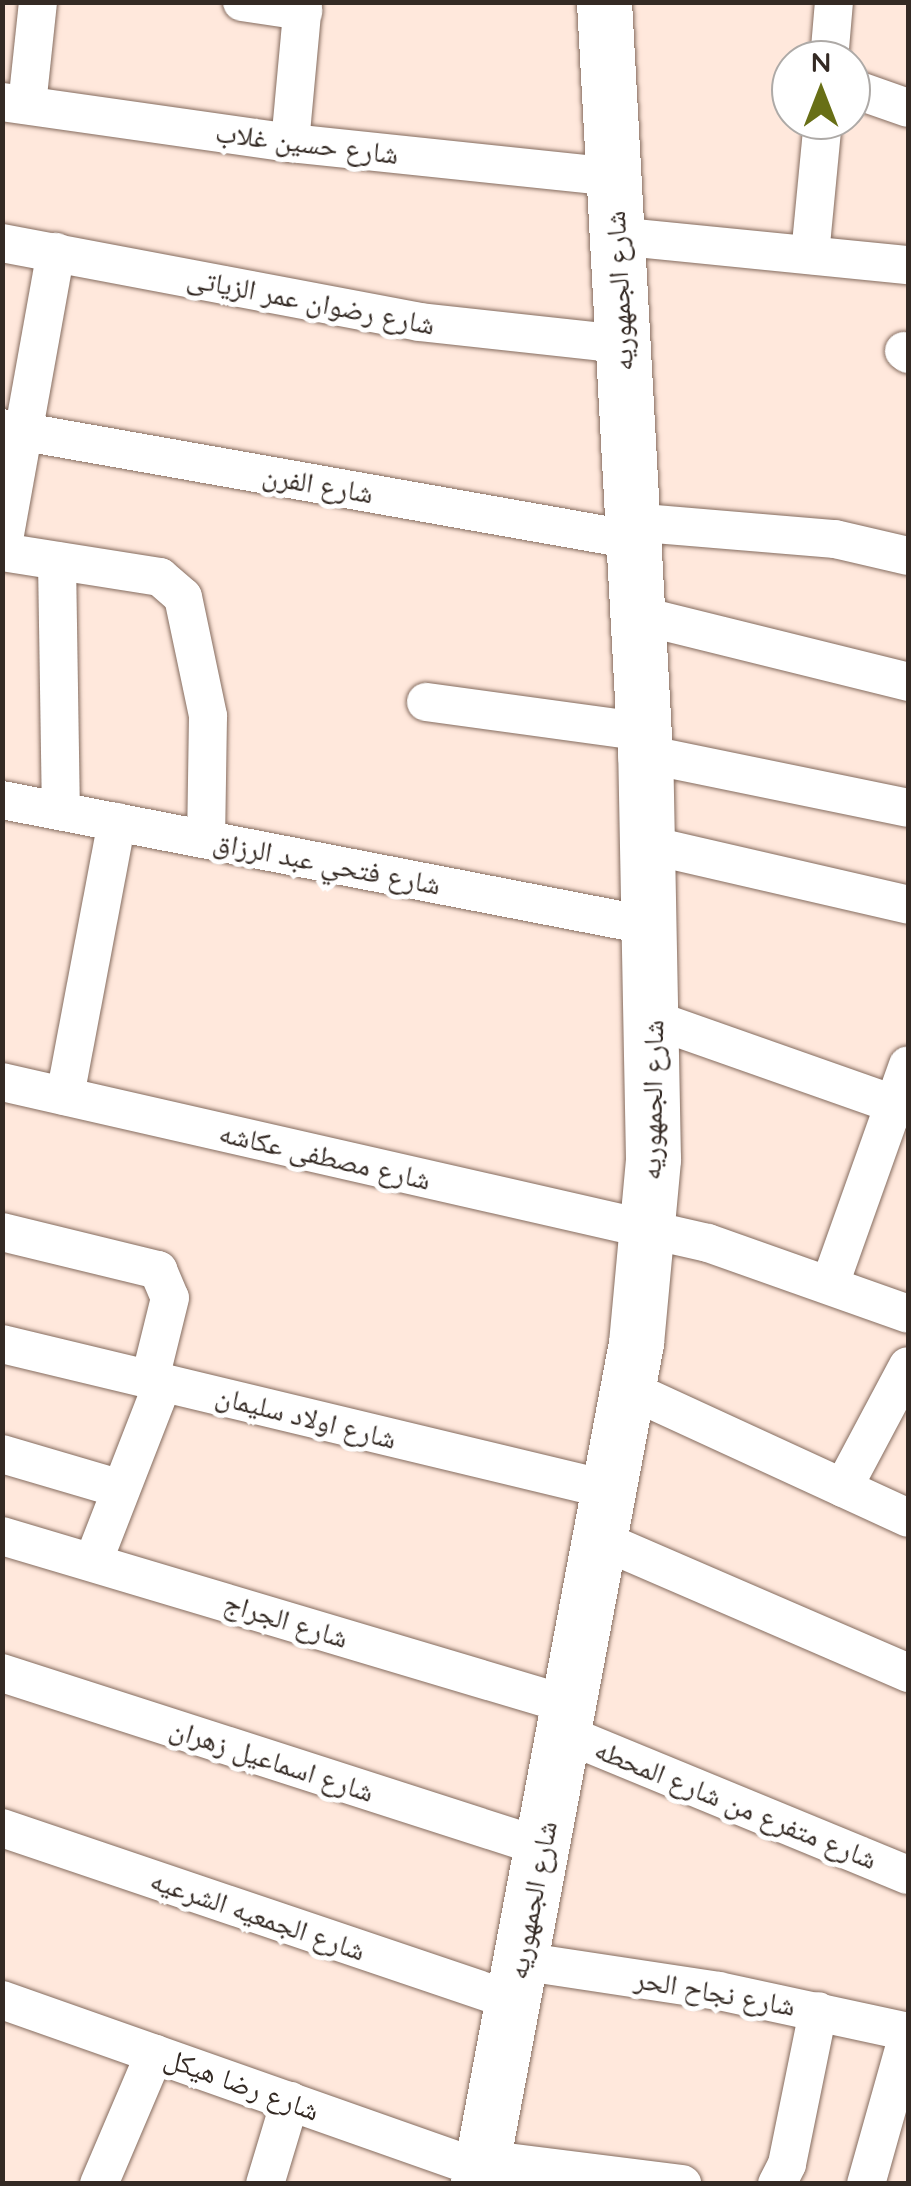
<!DOCTYPE html>
<meta charset="utf-8">
<style>
body{margin:0}
#map{position:relative;width:911px;height:2186px;overflow:hidden;background:#ffe8dc;font-family:Quicksand,"Noto Naskh Arabic",sans-serif}
div>[style]{position:absolute}
[style*='--x']{left:calc(var(--x)*1px);top:calc(var(--y)*1px);width:calc(var(--w)*1px);rotate:calc(var(--a)*1deg)}
.roads{filter:drop-shadow(0 0 2px #856c5f) drop-shadow(0 0 2px #856c5f)}
.street>*{height:38px;margin:-19px;padding:0 19px;transform-origin:19px;border-radius:19px;background:#fff}
.secondary>*{height:55px;margin:-27.5px;padding:0 27.5px;transform-origin:27.5px;border-radius:27.5px;background:#fff}
span{translate:-50% -50%;white-space:nowrap;text-align:center;line-height:1.15;-webkit-text-stroke:10px #fff;paint-order:stroke}
.street-label{font-size:28px;color:#342a24}
.frame{position:absolute;inset:0;border:5px solid #342a24;pointer-events:none}
.north{position:absolute;left:771px;top:40px;width:100px;height:100px;box-sizing:border-box;background:#fff;border:2px solid #aeaaa7;border-radius:50%;rotate:0deg;font-size:28px;font-weight:700;line-height:40px;text-align:center;color:#342a24}
.north::after{content:'';display:block;margin:auto;width:35px;height:45px;background:#686f16;clip-path:polygon(50% 0,100% 100%,50% 72%,0 100%)}
</style>
<div id="map">
<div class="roads">
<div class="street">
<i style="--x:242;--y:2;--w:62;--a:8.4"></i>
<i style="--x:829;--y:60;--w:58;--a:-85.1"></i>
<i style="--x:851;--y:88;--w:60;--a:19.3"></i>
<i style="--x:2;--y:102;--w:291;--a:8.1"></i>
<i style="--x:290;--y:143;--w:325;--a:6"></i>
<i style="--x:27;--y:105;--w:104;--a:-83.9"></i>
<i style="--x:290;--y:143;--w:142;--a:-84.7"></i>
<i style="--x:616;--y:236;--w:293;--a:5.7"></i>
<i style="--x:2;--y:243;--w:424;--a:10.7"></i>
<i style="--x:419;--y:322;--w:204;--a:6.2"></i>
<i style="--x:810;--y:255;--w:136;--a:-84.5"></i>
<i style="--x:904;--y:351;--w:5;--a:37"></i>
<i style="--x:2;--y:428;--w:641;--a:10.06"></i>
<i style="--x:631;--y:522;--w:205;--a:4.8"></i>
<i style="--x:835;--y:539;--w:75;--a:13.1"></i>
<i style="--x:2;--y:551;--w:304;--a:-79.8"></i>
<i style="--x:2;--y:552;--w:160;--a:9"></i>
<i style="--x:160;--y:577;--w:30;--a:41"></i>
<i style="--x:183;--y:597;--w:122;--a:78.1"></i>
<i style="--x:208;--y:716;--w:123;--a:90.9"></i>
<i style="--x:57;--y:561;--w:250;--a:89.1"></i>
<i style="--x:638;--y:615;--w:278;--a:13.9"></i>
<i style="--x:426;--y:702;--w:220;--a:7.8"></i>
<i style="--x:645;--y:754;--w:268;--a:11.6"></i>
<i style="--x:2;--y:800;--w:661;--a:10.99"></i>
<i style="--x:649;--y:845;--w:266;--a:13"></i>
<i style="--x:655;--y:1020;--w:268;--a:19.4"></i>
<i style="--x:2;--y:1082;--w:724;--a:12.85"></i>
<i style="--x:708;--y:1243;--w:212;--a:19.5"></i>
<i style="--x:65;--y:1096;--w:279;--a:-79.3"></i>
<i style="--x:2;--y:1232;--w:161;--a:13.7"></i>
<i style="--x:158;--y:1270;--w:30;--a:67"></i>
<i style="--x:170;--y:1298;--w:83;--a:103.9"></i>
<i style="--x:830;--y:1284;--w:232;--a:-70.4"></i>
<i style="--x:2;--y:1344;--w:625;--a:13.5"></i>
<i style="--x:628;--y:1389;--w:308;--a:24.7"></i>
<i style="--x:2;--y:1454;--w:124;--a:16.4"></i>
<i style="--x:843;--y:1488;--w:138;--a:-62"></i>
<i style="--x:2;--y:1536;--w:592;--a:16.6"></i>
<i style="--x:601;--y:1540;--w:335;--a:23.4"></i>
<i style="--x:93;--y:1562;--w:193;--a:-68.7"></i>
<i style="--x:2;--y:1673;--w:567;--a:17.86"></i>
<i style="--x:563;--y:1733;--w:373;--a:22.4"></i>
<i style="--x:2;--y:1828;--w:539;--a:18.7"></i>
<i style="--x:520;--y:1961;--w:201;--a:8.6"></i>
<i style="--x:719;--y:1991;--w:193;--a:12.2"></i>
<i style="--x:2;--y:2000;--w:508;--a:19.43"></i>
<i style="--x:483;--y:2159;--w:201;--a:7.2"></i>
<i style="--x:99;--y:2184;--w:142;--a:-66.9"></i>
<i style="--x:265;--y:2184;--w:87;--a:-73.2"></i>
<i style="--x:777;--y:2184;--w:22;--a:-63"></i>
<i style="--x:787;--y:2164;--w:156;--a:-78.5"></i>
<i style="--x:866;--y:2184;--w:155;--a:-74.3"></i>
</div>
<div class="secondary">
<i style="--x:478;--y:2184;--w:856;--a:-79.36"></i>
<i style="--x:636;--y:1343;--w:185;--a:-84.7"></i>
<i style="--x:653;--y:1159;--w:405;--a:-91.1"></i>
<i style="--x:645;--y:754;--w:753;--a:-93.12"></i>
</div>
</div>
<div class="street-label">
<span style="left:307px;top:143px;rotate:7deg">شارع حسين غلاب</span>
<span style="left:619px;top:291px;rotate:-93deg">شارع الجمهوريه</span>
<span style="left:311px;top:301px;rotate:11deg">شارع رضوان عمر الزياتى</span>
<span style="left:318px;top:484px;rotate:10deg">شارع الفرن</span>
<span style="left:327px;top:863px;rotate:11deg">شارع فتحي عبد الرزاق</span>
<span style="left:652px;top:1100px;rotate:-89deg">شارع الجمهوريه</span>
<span style="left:325px;top:1156px;rotate:13deg">شارع مصطفى عكاشه</span>
<span style="left:306px;top:1417px;rotate:14deg">شارع اولاد سليمان</span>
<span style="left:286px;top:1620px;rotate:17deg">شارع الجراج</span>
<span style="left:272px;top:1760px;rotate:18deg">شارع اسماعيل زهران</span>
<span style="left:736px;top:1804px;rotate:22deg">شارع متفرع من شارع المحطه</span>
<span style="left:532px;top:1900px;rotate:-79deg">شارع الجمهوريه</span>
<span style="left:258px;top:1915px;rotate:19deg">شارع الجمعيه الشرعيه</span>
<span style="left:715px;top:1992px;rotate:10deg">شارع نجاح الحر</span>
<span style="left:242px;top:2084px;rotate:20deg">شارع رضا هيكل</span>
</div>
<div class="frame"></div>
<div class="north">N</div>
</div>
